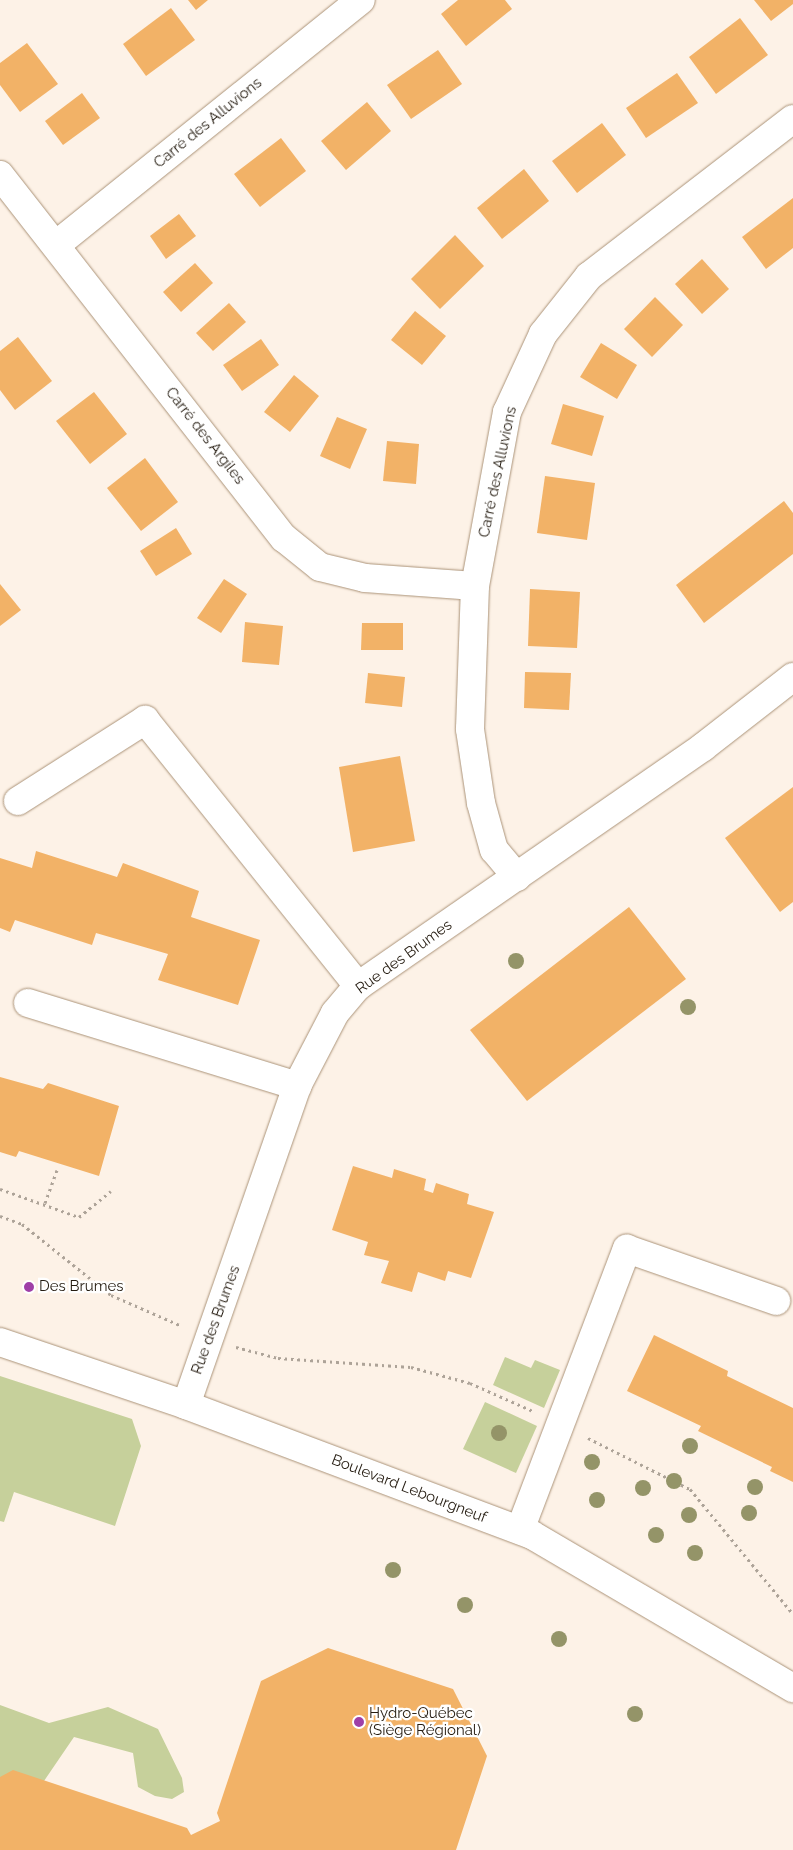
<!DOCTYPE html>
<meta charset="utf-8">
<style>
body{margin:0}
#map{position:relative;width:793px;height:1850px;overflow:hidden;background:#fdf2e7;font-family:Raleway,sans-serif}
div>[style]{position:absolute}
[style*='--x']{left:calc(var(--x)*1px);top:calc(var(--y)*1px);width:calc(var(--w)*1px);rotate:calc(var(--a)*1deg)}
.green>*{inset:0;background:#c6d09b}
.building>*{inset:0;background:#f2b267}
.path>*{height:3px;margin-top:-1.5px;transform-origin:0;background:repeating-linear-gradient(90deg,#ada398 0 2.5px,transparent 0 6.5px)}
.roads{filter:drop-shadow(0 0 1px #ab9378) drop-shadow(0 0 1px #ab9378)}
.minor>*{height:28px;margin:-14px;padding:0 14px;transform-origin:14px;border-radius:14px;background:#fff}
.major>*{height:28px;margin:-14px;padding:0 14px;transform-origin:14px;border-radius:14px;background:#fff}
.trees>*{width:16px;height:16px;margin:-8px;border-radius:50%;background:#949468}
.dots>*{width:14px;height:14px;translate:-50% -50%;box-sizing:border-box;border:2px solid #fff;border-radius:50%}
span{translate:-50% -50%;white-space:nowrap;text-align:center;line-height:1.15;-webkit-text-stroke:4.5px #fff;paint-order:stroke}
.street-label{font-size:15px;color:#251c11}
.poi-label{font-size:15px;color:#251c11}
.left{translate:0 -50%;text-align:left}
</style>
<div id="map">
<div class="green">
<i style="clip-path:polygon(505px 1357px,531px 1368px,535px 1360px,560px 1370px,544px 1408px,493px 1385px)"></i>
<i style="clip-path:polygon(0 1376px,132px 1419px,141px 1446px,115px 1526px,14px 1492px,4px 1522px,0 1521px)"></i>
<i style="clip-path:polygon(485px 1402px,537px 1426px,516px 1473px,463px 1449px)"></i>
<i style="clip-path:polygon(0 1705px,49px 1723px,108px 1707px,158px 1729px,182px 1778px,184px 1792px,172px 1799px,155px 1796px,138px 1787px,133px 1753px,74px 1737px,44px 1781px,0 1777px)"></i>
</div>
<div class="building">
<i style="clip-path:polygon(188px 0,208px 0,196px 10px)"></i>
<i style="clip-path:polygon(458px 0,505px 0,512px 9px,466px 46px,441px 14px)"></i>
<i style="clip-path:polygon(754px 0,793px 0,793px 4px,771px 21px)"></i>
<i style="clip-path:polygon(171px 8px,195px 40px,146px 76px,123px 44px)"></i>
<i style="clip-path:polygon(740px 18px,768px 55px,716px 94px,689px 57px)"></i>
<i style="clip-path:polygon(27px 43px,58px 84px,20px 112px,0 85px,0 63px)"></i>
<i style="clip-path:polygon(438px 50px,462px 84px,411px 119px,387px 85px)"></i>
<i style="clip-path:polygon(677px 73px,698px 103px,646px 138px,626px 108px)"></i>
<i style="clip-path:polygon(82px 93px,100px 118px,63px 145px,45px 121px)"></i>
<i style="clip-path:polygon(367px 102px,391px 131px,346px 170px,321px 141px)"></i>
<i style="clip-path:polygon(602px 123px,626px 155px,577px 193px,552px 161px)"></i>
<i style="clip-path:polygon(281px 138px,306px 171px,260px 207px,234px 174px)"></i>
<i style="clip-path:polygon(524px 169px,549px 201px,502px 239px,477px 208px)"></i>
<i style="clip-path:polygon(793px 198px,793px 248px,766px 269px,742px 237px)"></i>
<i style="clip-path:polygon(179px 214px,196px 236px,166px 259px,150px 236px)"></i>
<i style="clip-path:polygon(455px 235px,484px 266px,440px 309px,411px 279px)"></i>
<i style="clip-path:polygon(702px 259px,729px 289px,702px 314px,675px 284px)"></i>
<i style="clip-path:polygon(195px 263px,213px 283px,181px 312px,163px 292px)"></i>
<i style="clip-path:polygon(655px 297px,683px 325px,652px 357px,624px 329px)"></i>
<i style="clip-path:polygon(229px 303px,246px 322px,213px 351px,196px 333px)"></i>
<i style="clip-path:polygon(415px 311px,446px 336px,422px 365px,391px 340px)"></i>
<i style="clip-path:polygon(18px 337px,52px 381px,15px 410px,0 390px,0 351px)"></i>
<i style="clip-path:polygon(261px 339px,279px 365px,242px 391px,223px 365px)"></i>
<i style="clip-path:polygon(601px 343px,637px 365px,617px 399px,580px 377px)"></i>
<i style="clip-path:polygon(294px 375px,319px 396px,290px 432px,264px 412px)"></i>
<i style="clip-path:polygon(94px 392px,127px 434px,90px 464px,56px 421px)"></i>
<i style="clip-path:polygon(563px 404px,604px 416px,592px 456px,551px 444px)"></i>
<i style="clip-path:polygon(337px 417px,367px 429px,350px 469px,320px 456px)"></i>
<i style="clip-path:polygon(387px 441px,419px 444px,416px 484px,383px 481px)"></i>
<i style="clip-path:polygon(145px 458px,178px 502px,141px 531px,107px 488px)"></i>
<i style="clip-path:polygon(545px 476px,595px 483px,587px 540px,537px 533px)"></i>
<i style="clip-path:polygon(784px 501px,793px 513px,793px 554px,704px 623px,676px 585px)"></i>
<i style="clip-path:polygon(176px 528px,192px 554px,156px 576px,140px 551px)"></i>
<i style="clip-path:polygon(224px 579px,247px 594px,221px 633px,197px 618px)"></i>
<i style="clip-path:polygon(0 584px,21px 610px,0 626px)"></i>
<i style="clip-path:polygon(530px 589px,580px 592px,577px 648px,528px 646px)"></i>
<i style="clip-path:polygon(245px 622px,283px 626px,279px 665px,242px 662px)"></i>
<i style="clip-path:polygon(362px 623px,403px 623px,403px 650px,361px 650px)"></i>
<i style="clip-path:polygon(525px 672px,571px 673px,569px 710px,524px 708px)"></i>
<i style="clip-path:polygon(368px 673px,405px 677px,402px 707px,365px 703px)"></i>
<i style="clip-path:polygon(400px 756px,415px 841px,353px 852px,339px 767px)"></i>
<i style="clip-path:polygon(793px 787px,793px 902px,780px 912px,725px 838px)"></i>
<i style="clip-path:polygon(36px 851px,117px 877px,123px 863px,199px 891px,191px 917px,260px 940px,238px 1005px,158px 980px,168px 954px,96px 933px,92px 945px,15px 920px,10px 932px,0 928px,0 858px,32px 868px)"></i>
<i style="clip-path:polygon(629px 907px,686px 979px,527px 1101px,470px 1030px)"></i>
<i style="clip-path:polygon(0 1077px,43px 1089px,48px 1083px,119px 1106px,99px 1176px,19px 1151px,16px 1157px,0 1152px)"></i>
<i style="clip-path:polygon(353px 1166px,392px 1178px,394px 1169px,426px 1179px,424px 1190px,433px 1193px,436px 1183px,469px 1194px,467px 1204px,494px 1212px,471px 1278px,448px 1271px,445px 1281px,418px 1272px,412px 1292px,381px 1283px,389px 1261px,364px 1255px,368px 1242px,332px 1230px)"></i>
<i style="clip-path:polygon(654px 1335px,728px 1371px,727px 1376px,793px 1408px,793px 1482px,770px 1471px,772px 1467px,698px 1431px,701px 1426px,627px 1391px)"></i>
<i style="clip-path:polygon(328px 1648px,453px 1689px,487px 1756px,456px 1850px,0 1850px,0 1777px,13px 1770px,187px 1828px,191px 1835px,220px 1821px,217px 1813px,261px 1681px)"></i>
</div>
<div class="path">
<i style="--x:0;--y:1189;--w:84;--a:19.5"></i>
<i style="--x:79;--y:1217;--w:41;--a:-39.1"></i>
<i style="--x:45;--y:1203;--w:35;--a:-70"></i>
<i style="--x:0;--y:1216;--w:23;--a:20"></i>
<i style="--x:22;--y:1224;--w:114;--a:38.6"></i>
<i style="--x:111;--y:1295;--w:77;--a:23.6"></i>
<i style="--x:236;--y:1347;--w:43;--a:14.7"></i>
<i style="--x:278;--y:1358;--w:133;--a:3.9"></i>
<i style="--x:411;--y:1367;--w:61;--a:15.2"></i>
<i style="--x:470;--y:1383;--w:69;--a:24"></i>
<i style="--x:588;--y:1438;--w:114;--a:26.6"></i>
<i style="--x:690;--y:1489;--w:162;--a:50.5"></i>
</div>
<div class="roads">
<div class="minor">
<i style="--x:0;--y:175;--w:461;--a:52"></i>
<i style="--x:284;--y:538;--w:46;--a:38.9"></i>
<i style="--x:320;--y:567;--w:46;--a:13.7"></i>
<i style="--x:365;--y:578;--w:110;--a:4.2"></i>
<i style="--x:56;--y:245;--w:391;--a:-38.8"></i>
<i style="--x:18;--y:801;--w:151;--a:-32.5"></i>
<i style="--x:145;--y:720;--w:341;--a:51.3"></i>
<i style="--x:517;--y:877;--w:35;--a:-130"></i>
<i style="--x:494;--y:850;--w:49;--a:-105.5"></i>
<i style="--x:481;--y:803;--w:75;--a:-98.5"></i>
<i style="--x:470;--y:729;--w:143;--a:-88"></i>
<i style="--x:475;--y:586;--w:177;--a:-79.6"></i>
<i style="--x:507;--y:412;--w:86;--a:-65.2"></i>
<i style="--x:543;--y:334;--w:74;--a:-51.6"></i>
<i style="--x:589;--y:276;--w:257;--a:-37.6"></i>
<i style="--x:28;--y:1003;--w:282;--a:17.1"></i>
<i style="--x:186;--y:1405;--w:338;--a:-70.8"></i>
<i style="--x:297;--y:1086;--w:82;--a:-62.5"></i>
<i style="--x:335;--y:1013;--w:35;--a:-50"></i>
<i style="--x:358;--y:986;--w:420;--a:-34.7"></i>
<i style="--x:703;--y:747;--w:114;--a:-37.9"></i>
<i style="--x:520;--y:1530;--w:301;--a:-69.2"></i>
<i style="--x:627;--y:1249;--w:158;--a:19.2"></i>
</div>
<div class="major">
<i style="--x:0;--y:1342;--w:196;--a:18.7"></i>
<i style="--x:186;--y:1405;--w:370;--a:20.6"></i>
<i style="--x:532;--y:1535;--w:303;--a:30.4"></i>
</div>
</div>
<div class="trees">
<i style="left:516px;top:961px"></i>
<i style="left:688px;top:1007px"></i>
<i style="left:499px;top:1433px"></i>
<i style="left:690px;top:1446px"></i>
<i style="left:592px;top:1462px"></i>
<i style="left:674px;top:1481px"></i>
<i style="left:755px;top:1487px"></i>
<i style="left:643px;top:1488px"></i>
<i style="left:597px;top:1500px"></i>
<i style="left:749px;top:1513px"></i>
<i style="left:689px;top:1515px"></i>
<i style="left:656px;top:1535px"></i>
<i style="left:695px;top:1553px"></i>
<i style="left:393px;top:1570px"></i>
<i style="left:465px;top:1605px"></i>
<i style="left:559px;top:1639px"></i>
<i style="left:635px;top:1714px"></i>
</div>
<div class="dots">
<i style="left:29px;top:1287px;background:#9f3fa7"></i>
<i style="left:359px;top:1722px;background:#9f3fa7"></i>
</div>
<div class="street-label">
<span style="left:208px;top:123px;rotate:-39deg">Carré des Alluvions</span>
<span style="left:205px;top:436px;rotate:52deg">Carré des Argiles</span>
<span style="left:498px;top:472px;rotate:-78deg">Carré des Alluvions</span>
<span style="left:404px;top:957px;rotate:-36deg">Rue des Brumes</span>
<span style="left:216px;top:1320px;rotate:-70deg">Rue des Brumes</span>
<span style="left:409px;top:1489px;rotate:21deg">Boulevard Lebourgneuf</span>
</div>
<div class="poi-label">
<span class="left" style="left:39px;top:1287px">Des Brumes</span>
<span class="left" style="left:369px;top:1722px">Hydro-Québec<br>(Siège Régional)</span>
</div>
</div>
